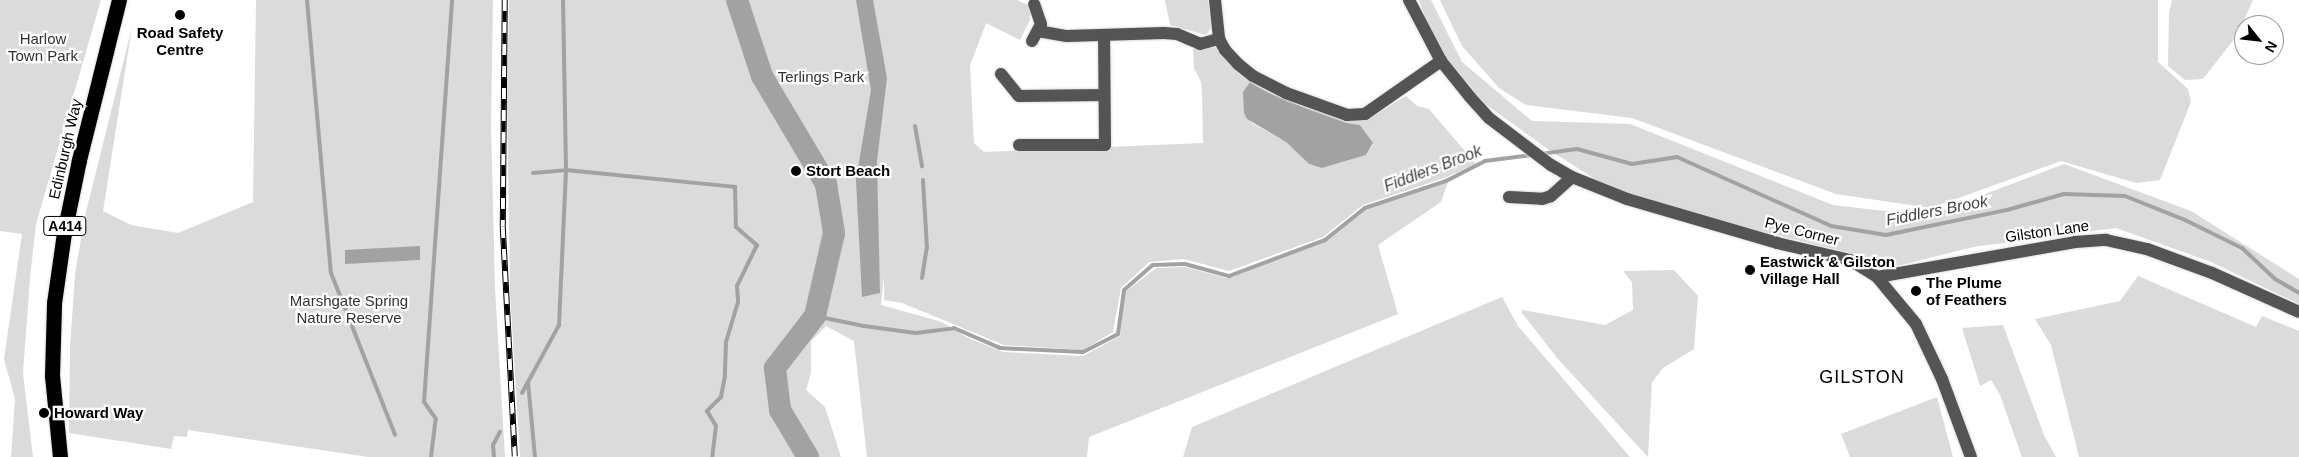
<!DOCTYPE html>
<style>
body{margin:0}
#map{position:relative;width:2299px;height:457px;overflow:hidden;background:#fff;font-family:Helvetica,sans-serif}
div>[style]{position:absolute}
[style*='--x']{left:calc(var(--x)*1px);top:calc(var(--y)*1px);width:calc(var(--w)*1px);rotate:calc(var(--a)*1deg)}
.green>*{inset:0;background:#dbdbdb}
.water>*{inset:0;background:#a2a2a2}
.stream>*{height:4px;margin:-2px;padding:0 2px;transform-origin:2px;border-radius:2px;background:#a2a2a2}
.river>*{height:22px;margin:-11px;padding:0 11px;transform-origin:11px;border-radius:11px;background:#a2a2a2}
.roads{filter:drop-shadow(0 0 1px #dbdbdb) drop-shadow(0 0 1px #dbdbdb)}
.minor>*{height:12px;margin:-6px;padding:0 6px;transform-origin:6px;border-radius:6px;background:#545454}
.highway>*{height:15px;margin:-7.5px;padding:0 7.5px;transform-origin:7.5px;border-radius:7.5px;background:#000}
.rail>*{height:5.5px;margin-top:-2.75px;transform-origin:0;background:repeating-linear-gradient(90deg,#fff 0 11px,#000 0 22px);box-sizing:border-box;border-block:1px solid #000}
.dots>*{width:14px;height:14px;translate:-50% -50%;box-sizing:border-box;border:2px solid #fff;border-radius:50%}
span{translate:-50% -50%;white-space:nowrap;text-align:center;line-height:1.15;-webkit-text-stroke:4.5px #fff;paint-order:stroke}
.shield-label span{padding:1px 4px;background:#fff;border:1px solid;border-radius:4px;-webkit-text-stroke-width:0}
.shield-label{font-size:14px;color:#000;font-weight:700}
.poi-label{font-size:15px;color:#000;font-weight:700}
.left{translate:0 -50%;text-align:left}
.park-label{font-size:15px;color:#323232}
.street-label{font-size:15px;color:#000}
.water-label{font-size:16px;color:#434343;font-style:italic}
.quarter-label{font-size:18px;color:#000;letter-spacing:1px}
.north{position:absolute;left:2234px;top:15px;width:50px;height:50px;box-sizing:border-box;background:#fff;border:1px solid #999;border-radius:50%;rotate:119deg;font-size:14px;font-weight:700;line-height:20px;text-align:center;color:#000}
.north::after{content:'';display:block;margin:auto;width:18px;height:22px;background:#000;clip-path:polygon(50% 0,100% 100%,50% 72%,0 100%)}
</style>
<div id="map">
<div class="green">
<i style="clip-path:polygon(0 0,101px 0,36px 224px,30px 278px,23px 373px,33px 457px,11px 457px,15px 399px,4px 359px,22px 234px,0 231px)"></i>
<i style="clip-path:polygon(256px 0,493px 0,491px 126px,495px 288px,505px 457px,368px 457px,188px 430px,187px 437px,174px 436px,171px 449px,69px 433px,70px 348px,75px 274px,85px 216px,132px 27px,103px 211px,131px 225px,178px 233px,253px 202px)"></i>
<i style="clip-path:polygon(evenodd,509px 0,1017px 0,1028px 5px,1030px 13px,1030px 20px,1020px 40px,986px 23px,970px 66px,974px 143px,984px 152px,1203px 143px,1202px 92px,1201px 82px,1194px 68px,1193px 49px,1217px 48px,1233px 63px,1348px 120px,1367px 120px,1406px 96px,1417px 106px,1429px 109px,1476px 164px,1444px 178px,1363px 205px,1323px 237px,1229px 271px,1184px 259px,1149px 262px,1121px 288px,1113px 332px,1083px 350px,1004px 345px,902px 303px,884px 300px,884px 276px,881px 305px,942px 322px,968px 338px,1003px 352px,1083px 356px,1120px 336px,1125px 292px,1156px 268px,1185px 267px,1227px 278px,1325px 241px,1366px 210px,1448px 182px,1441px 202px,1378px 245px,1398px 314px,1089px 437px,1087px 457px,867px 457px,854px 341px,826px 326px,811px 341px,811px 373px,806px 390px,825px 407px,841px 457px,520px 457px,510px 292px,507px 101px,509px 0,1251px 82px,1267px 92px,1303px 107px,1347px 123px,1360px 125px,1373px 144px,1366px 155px,1322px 168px,1309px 164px,1286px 142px,1252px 123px,1244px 113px,1245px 100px,1251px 82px)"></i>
<i style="clip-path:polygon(1165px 0,1208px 0,1211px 28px,1206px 35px,1170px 25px)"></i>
<i style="clip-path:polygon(1419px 0,1431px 0,1462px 62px,1532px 121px,1630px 124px,1833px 205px,1927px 216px,2064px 164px,2191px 211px,2299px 279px,2299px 304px,2211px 262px,2116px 228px,1973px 247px,1893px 267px,1869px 264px,1850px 253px,1627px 199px,1549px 150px,1484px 103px,1433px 41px)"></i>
<i style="clip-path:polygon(1440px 0,2158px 0,2158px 62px,2188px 89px,2191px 102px,2160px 180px,2136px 183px,2061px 161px,1931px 208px,1836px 194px,1632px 118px,1526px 105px,1499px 88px,1462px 46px)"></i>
<i style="clip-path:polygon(2172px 0,2253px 0,2238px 34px,2203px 79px,2185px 80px,2168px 66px,2169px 13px)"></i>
<i style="clip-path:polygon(1674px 270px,1698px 296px,1694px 349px,1663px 368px,1652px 382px,1648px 457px,1558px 359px,1522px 313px,1522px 310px,1605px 325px,1633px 310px,1632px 282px,1623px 271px)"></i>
<i style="clip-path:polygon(2138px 276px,2256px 327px,2262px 316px,2299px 331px,2299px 457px,2079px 457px,2051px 345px,2035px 319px,2120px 301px)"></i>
<i style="clip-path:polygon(1502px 297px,1518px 326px,1630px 457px,1183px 457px,1192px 427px)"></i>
<i style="clip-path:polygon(2003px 325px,2044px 435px,2056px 457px,2022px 457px,2000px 395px,1991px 380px,1980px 386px,1962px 328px)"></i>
<i style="clip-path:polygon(1937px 397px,1953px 457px,1850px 457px,1841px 434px)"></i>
</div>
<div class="water">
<i style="clip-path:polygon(856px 0,873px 0,887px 78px,877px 161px,880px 293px,862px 297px,856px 180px,871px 90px)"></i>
<i style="clip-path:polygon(1250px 82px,1267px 92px,1303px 107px,1347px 123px,1360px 125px,1373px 143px,1366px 155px,1322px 168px,1309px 164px,1286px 142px,1247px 119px,1244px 113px,1243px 92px)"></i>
<i style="clip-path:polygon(420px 246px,420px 260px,345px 264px,345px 250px)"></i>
</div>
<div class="stream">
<i style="--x:307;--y:0;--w:274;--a:85"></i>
<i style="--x:331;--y:273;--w:174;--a:68.4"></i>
<i style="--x:915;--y:126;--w:41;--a:80.1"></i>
<i style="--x:1541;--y:154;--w:36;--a:-8"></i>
<i style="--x:1577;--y:149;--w:57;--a:15.3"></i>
<i style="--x:1632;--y:164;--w:46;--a:-8.8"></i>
<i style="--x:1677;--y:157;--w:169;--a:24.1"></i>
<i style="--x:1831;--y:226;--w:56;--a:9.3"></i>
<i style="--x:1886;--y:235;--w:124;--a:-11.7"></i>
<i style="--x:2007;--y:210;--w:59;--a:-15.7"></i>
<i style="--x:2064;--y:194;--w:61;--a:1.9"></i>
<i style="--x:2125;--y:196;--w:65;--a:21.8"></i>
<i style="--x:2185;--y:220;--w:64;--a:26.2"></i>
<i style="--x:2242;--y:248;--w:45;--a:43.2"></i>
<i style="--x:2275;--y:279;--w:28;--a:30"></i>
<i style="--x:533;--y:173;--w:33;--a:-5"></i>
<i style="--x:566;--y:170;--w:170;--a:5.7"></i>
<i style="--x:735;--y:187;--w:40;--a:88.6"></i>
<i style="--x:736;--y:227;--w:28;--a:41"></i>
<i style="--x:757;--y:245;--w:46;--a:116"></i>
<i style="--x:737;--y:286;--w:16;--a:86"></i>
<i style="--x:738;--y:302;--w:42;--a:106.7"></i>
<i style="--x:726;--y:342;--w:34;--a:92"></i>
<i style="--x:725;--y:376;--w:21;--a:101"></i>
<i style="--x:721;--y:397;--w:20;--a:135"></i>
<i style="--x:707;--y:411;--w:17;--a:59"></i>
<i style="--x:716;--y:426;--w:31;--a:97"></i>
<i style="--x:922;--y:278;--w:30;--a:-81"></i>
<i style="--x:927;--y:248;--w:68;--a:-93.4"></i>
<i style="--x:815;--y:316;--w:50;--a:11.5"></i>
<i style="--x:864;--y:326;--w:52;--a:7.7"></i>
<i style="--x:916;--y:333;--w:38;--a:-7"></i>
<i style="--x:954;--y:328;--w:50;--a:23.5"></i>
<i style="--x:1000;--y:348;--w:83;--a:2.8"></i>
<i style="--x:1083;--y:352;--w:39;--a:-27"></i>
<i style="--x:1118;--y:334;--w:44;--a:-82.2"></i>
<i style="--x:1124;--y:290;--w:38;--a:-41"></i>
<i style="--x:1153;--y:265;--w:32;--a:-2"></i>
<i style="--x:1185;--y:264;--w:46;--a:15.3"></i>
<i style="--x:1229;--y:276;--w:103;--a:-20.6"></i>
<i style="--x:1325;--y:240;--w:51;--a:-38.7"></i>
<i style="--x:1365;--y:208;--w:85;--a:-18.4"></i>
<i style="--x:1446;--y:181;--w:44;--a:-27.1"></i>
<i style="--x:1485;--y:161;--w:47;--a:-7.3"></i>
<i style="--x:528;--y:382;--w:75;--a:84.7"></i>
<i style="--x:522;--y:393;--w:77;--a:-61.4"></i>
<i style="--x:559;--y:325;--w:155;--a:-87.4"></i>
<i style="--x:566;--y:170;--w:170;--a:-91"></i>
<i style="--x:431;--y:457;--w:38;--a:-83"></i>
<i style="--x:436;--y:419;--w:21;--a:-125"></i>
<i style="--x:424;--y:402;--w:403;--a:-86"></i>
<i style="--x:494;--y:457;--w:12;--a:-95"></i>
<i style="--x:493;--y:445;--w:15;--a:-62"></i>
</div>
<div class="river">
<i style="--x:737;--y:0;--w:80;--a:71.8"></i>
<i style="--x:762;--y:76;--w:126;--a:59.3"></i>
<i style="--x:826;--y:184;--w:50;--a:80.7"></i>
<i style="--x:834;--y:233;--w:85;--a:102.9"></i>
<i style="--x:815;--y:316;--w:66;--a:127.6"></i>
<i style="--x:775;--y:368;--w:42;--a:83.2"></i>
<i style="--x:780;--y:410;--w:55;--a:59.2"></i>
</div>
<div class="roads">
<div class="minor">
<i style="--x:1215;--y:0;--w:39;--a:84"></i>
<i style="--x:1219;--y:39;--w:13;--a:61"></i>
<i style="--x:1225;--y:50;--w:19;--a:47"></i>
<i style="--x:1238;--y:64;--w:19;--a:39"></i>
<i style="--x:1253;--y:76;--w:37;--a:27"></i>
<i style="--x:1286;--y:93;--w:65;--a:19.8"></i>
<i style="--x:1347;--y:115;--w:18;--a:-3"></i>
<i style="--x:1365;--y:114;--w:93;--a:-34.9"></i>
<i style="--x:1409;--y:0;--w:69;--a:62.3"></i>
<i style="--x:1441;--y:61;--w:46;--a:51.1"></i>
<i style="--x:1470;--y:97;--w:28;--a:48"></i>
<i style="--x:1489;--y:118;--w:78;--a:37.2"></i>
<i style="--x:1551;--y:165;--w:24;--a:30"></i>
<i style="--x:1572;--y:177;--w:59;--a:21.8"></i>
<i style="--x:1627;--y:199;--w:156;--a:16.3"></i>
<i style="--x:1777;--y:243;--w:75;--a:13.1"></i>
<i style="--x:1850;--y:260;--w:32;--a:32"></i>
<i style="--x:1877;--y:277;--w:61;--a:50.3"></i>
<i style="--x:1916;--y:324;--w:61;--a:64.7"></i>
<i style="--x:1942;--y:379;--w:83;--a:69.6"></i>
<i style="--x:1038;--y:31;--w:29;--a:10"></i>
<i style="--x:1067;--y:36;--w:97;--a:-1.8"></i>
<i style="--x:1164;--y:33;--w:13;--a:4"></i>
<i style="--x:1177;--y:34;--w:25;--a:23"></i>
<i style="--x:1200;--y:44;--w:20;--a:-15"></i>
<i style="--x:1032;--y:41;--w:19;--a:-62"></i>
<i style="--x:1041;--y:24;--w:21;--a:-109"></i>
<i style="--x:1001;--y:74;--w:28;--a:51"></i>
<i style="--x:1019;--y:96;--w:85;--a:-0.7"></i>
<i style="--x:1019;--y:145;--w:86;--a:0"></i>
<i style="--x:1105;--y:145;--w:110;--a:-90.5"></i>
<i style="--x:1509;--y:197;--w:33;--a:3"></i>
<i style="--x:1542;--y:199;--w:9;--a:-18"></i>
<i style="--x:1551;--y:196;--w:28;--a:-42"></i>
<i style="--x:1877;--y:277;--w:201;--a:-10"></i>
<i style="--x:2075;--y:242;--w:31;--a:-4"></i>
<i style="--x:2106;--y:240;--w:42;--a:12.4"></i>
<i style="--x:2147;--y:249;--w:69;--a:20.3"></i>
<i style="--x:2212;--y:273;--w:95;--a:24.1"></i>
</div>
<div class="highway">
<i style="--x:60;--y:457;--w:81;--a:-95.6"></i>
<i style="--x:52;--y:376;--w:73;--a:-88.4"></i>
<i style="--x:54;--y:303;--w:71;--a:-81.9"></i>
<i style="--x:64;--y:233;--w:75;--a:-78.4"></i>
<i style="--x:79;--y:160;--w:165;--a:-76"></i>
</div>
</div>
<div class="rail">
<i style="--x:505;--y:0;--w:227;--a:90.5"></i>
<i style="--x:503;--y:227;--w:230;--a:87"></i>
</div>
<div class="dots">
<i style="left:180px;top:15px;background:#000"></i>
<i style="left:796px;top:171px;background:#000"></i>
<i style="left:1750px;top:270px;background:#000"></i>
<i style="left:1916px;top:291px;background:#000"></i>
<i style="left:44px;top:413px;background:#000"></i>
</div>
<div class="shield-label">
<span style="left:65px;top:226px">A414</span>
</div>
<div class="poi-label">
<span style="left:180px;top:41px">Road Safety<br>Centre</span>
<span class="left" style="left:806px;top:171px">Stort Beach</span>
<span class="left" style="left:1760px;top:270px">Eastwick &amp; Gilston<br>Village Hall</span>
<span class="left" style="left:1926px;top:291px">The Plume<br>of Feathers</span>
<span class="left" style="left:54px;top:413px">Howard Way</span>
</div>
<div class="park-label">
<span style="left:43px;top:47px">Harlow<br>Town Park</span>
<span style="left:821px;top:77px">Terlings Park</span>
<span style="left:349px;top:309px">Marshgate Spring<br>Nature Reserve</span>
</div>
<div class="street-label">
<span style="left:65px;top:149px;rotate:-77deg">Edinburgh Way</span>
<span style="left:1802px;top:231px;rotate:14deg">Pye Corner</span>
<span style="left:2047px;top:231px;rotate:-8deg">Gilston Lane</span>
</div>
<div class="water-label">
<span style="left:1433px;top:169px;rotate:-21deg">Fiddlers Brook</span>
<span style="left:1937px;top:211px;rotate:-11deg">Fiddlers Brook</span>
</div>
<div class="quarter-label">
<span style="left:1862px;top:377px">GILSTON</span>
</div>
<div class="north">N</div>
</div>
